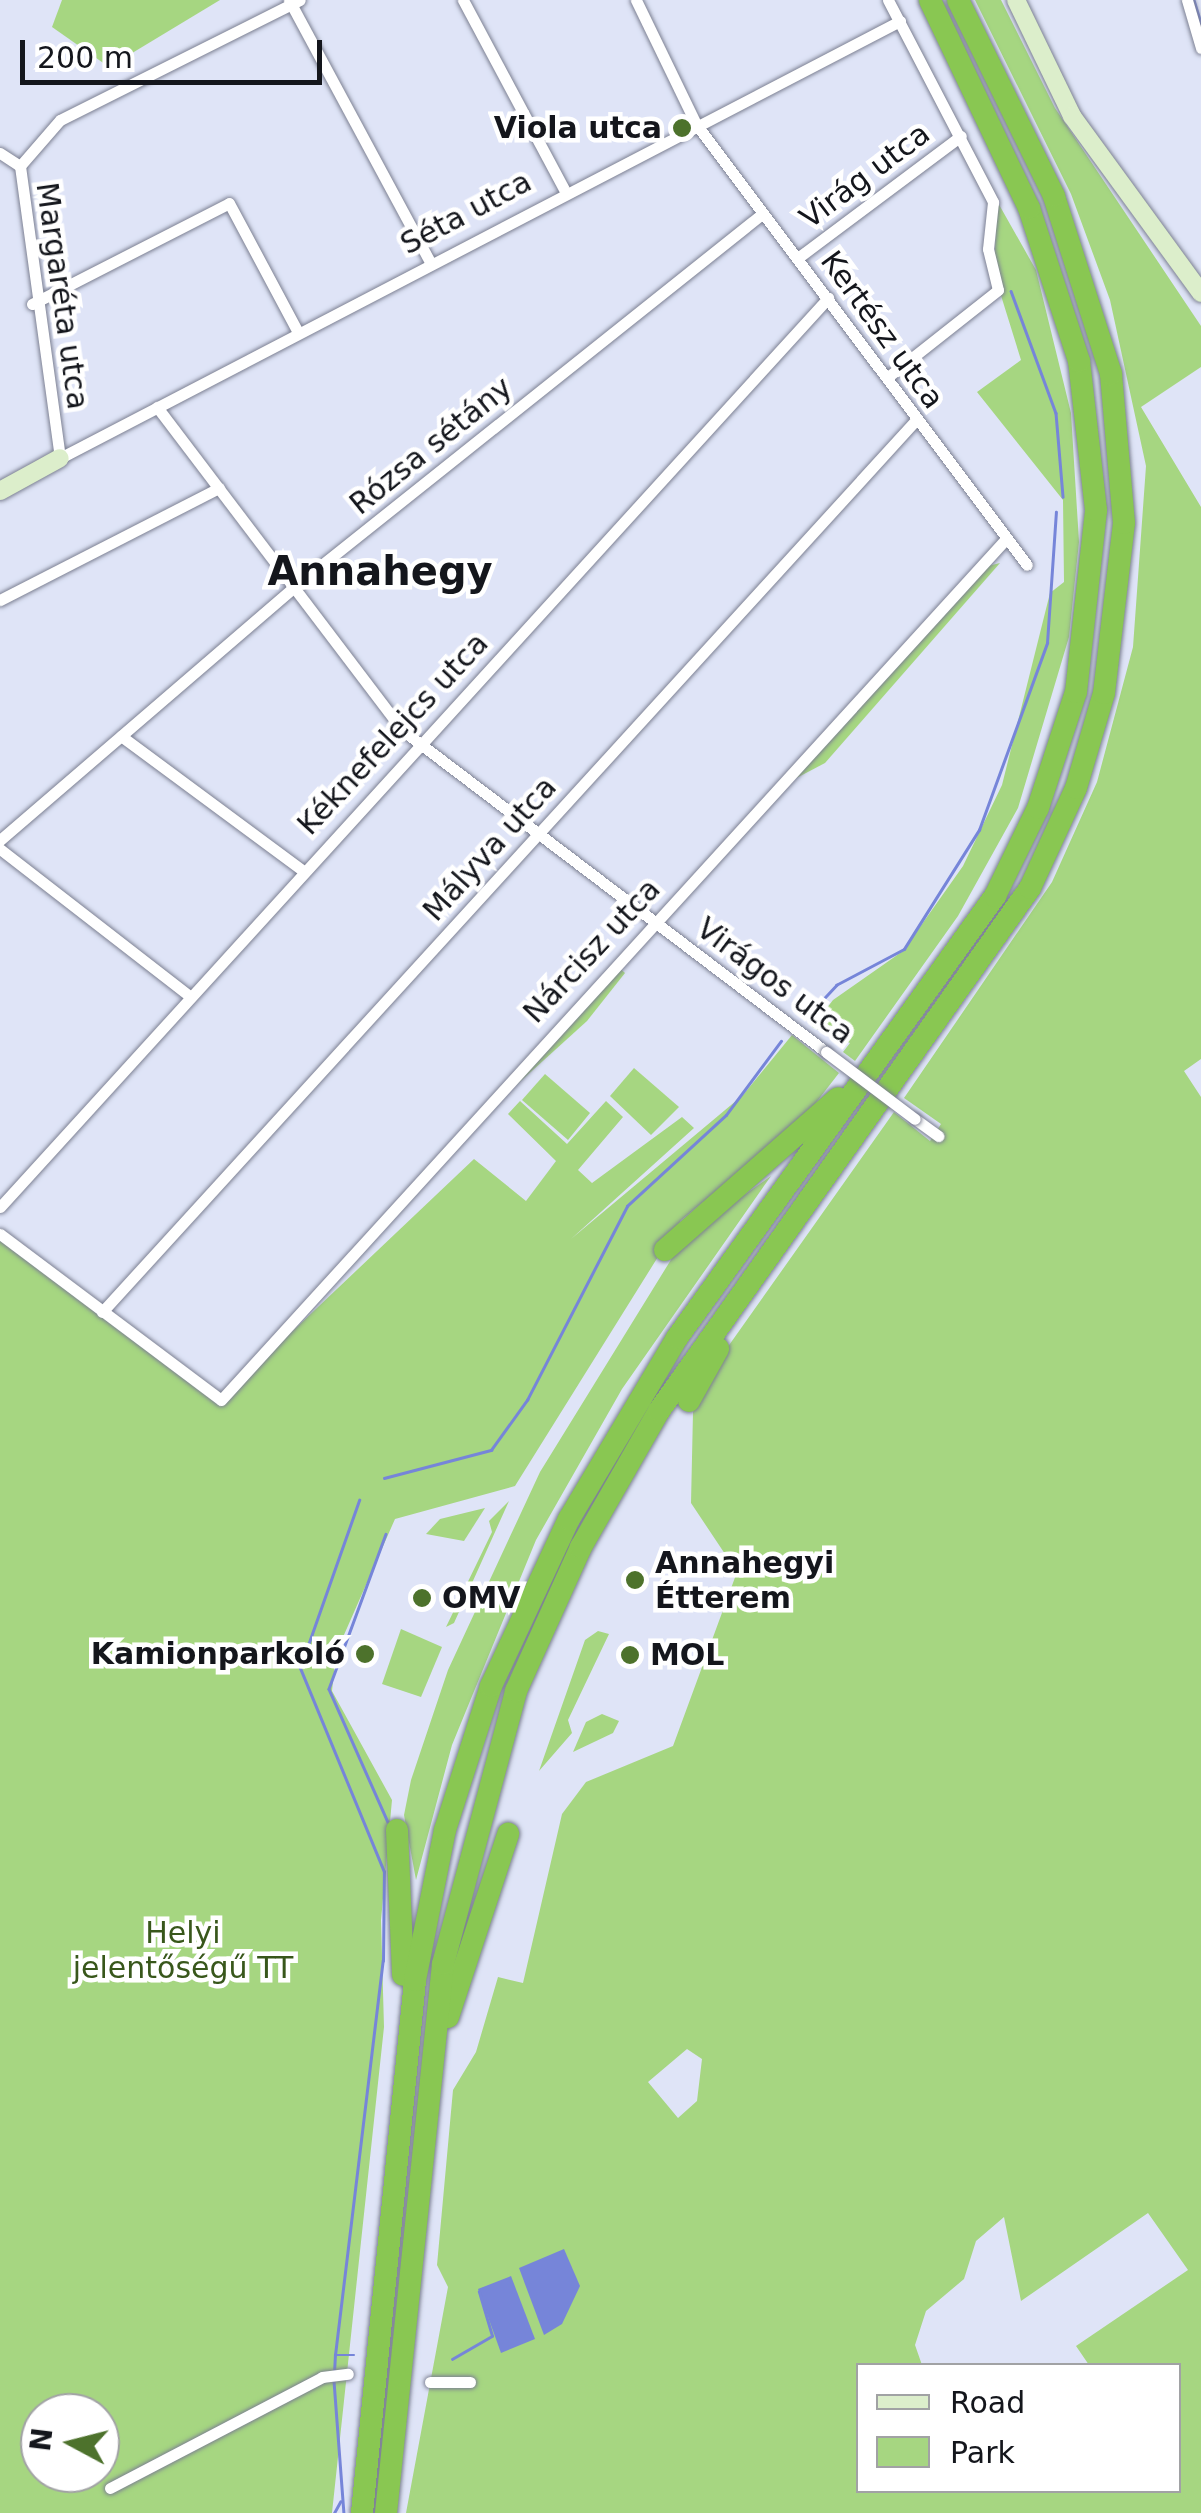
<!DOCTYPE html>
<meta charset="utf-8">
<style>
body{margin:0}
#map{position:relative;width:1201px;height:2513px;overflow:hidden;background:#dfe4f7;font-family:"DejaVu Sans",sans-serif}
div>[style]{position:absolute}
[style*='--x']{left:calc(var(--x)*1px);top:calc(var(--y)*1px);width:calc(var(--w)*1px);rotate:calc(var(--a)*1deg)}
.green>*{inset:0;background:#a6d681}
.water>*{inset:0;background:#7685d9}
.stream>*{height:2.5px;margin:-1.25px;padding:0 1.25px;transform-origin:1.25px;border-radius:1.25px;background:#7685d9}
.roads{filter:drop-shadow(0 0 2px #7c8092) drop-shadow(0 0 2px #7c8092)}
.street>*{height:11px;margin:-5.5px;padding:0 5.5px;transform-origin:5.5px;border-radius:5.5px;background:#fff}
.secondary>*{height:18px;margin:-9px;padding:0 9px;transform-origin:9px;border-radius:9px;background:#dceecb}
.highway>*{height:22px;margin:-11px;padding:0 11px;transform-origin:11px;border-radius:11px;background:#89c752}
.bridges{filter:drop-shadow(0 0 2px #7c8092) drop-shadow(0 0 2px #7c8092)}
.street-bridge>*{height:11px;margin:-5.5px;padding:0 5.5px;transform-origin:5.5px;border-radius:5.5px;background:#fff}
.dots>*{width:28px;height:28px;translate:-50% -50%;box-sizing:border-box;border:5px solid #fff;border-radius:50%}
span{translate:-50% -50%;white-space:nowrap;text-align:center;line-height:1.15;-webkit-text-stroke:9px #fff;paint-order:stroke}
.poi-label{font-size:30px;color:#14161c;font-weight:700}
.right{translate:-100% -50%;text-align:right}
.left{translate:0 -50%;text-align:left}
.street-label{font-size:30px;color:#14161c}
.park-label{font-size:30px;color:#38571b}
.district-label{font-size:40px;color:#14161c;font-weight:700}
.legend{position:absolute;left:856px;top:2363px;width:325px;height:130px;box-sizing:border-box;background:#fff;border:2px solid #a1a2a4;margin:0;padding:12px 18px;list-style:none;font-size:30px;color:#14161c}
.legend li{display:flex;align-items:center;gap:20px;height:50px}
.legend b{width:50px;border:2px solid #a1a2a4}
.north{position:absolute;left:20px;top:2393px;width:100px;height:100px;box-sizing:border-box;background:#fff;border:2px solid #a1a2a4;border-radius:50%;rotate:277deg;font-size:28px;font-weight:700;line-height:40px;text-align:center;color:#14161c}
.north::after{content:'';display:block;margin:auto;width:35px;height:45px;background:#4d722c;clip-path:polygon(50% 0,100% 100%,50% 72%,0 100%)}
.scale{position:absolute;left:20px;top:40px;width:302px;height:45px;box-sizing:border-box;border:5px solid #14161c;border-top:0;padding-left:12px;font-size:30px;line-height:35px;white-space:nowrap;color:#14161c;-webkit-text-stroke:8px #fff;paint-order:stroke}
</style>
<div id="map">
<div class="green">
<i style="clip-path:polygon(62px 0,220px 0,109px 67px,52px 27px)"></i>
<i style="clip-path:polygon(evenodd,975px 0,1001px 0,1055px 108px,1201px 326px,1201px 367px,1141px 407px,1201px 507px,1201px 1059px,1184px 1071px,1201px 1097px,1201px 2513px,406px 2513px,448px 2287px,437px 2265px,453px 2090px,476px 2052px,498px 1977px,523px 1983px,562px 1814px,586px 1782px,673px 1746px,737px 1572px,691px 1503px,693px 1412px,715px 1365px,894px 1112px,930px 1141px,941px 1124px,904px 1098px,1052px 882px,1097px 782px,1133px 647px,1146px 466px,1110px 300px,1071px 194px,975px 0,687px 2049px,702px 2059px,697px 2101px,678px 2118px,648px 2082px,687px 2049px,975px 0,1148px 2213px,1188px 2270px,1076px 2346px,1089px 2365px,1178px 2366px,1178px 2490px,858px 2490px,858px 2366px,922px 2365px,915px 2345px,926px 2311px,964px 2279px,976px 2241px,1004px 2217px,1021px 2301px,1148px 2213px)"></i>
<i style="clip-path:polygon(997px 201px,1036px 270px,1071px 413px,1079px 542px,1069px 637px,1018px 808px,958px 916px,855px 1061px,843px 1052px,850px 1043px,812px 1027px,833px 1000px,903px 951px,963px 866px,1002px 785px,1050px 593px,1064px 582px,1063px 500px,977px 392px,1021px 360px,994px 273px)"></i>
<i style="clip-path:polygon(1000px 563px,825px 763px,787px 783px,988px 566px)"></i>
<i style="clip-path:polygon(617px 966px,625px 973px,587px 1021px,512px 1089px)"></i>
<i style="clip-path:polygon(evenodd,792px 1035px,839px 1073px,801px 1122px,681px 1220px,515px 1486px,395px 1519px,336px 1653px,332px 1691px,392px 1800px,381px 1920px,384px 2027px,332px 2513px,0 2513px,0 1234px,221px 1399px,474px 1159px,526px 1201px,556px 1161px,508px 1114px,520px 1101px,567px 1144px,606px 1101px,623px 1117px,578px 1170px,592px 1183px,682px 1117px,694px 1128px,571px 1239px,743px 1095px,792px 1035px,40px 2413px,100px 2413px,100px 2473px,40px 2473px,40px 2413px)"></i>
<i style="clip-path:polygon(634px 1068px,679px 1107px,651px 1135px,610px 1096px)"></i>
<i style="clip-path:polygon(545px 1074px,590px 1113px,568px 1140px,522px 1100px)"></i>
<i style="clip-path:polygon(771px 1176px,622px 1389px,536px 1540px,452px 1745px,416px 1880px,404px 1815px,411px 1780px,448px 1670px,540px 1472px,685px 1237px)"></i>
<i style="clip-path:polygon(509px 1501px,454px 1623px,446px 1627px,492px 1532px,489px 1521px)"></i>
<i style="clip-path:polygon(485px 1508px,464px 1541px,426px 1534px,440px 1519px)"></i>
<i style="clip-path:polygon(401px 1629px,442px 1647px,421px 1697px,382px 1684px)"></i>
<i style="clip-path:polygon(598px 1631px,609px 1634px,568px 1720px,572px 1733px,539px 1771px,585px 1640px)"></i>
<i style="clip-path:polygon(602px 1714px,619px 1721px,613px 1733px,573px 1752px,586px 1722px)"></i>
</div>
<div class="water">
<i style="clip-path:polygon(564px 2249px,580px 2286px,562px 2324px,544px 2335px,519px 2268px)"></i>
<i style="clip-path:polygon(511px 2276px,535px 2339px,501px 2353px,478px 2289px)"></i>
</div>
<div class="stream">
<i style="--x:1194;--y:0;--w:24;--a:73"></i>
<i style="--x:1011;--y:291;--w:130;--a:69.8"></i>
<i style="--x:1056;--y:413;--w:84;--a:85.2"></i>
<i style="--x:814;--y:1009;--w:33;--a:-47"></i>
<i style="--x:836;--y:985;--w:77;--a:-27.9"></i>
<i style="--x:904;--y:949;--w:141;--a:-57.8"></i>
<i style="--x:979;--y:830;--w:199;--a:-70"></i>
<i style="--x:1047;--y:643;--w:131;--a:-86.1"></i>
<i style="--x:384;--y:1478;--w:111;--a:-14.7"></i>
<i style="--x:491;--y:1450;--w:62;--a:-54.2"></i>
<i style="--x:527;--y:1400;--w:218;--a:-62.7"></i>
<i style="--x:627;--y:1206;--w:134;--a:-42.6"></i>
<i style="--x:726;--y:1115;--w:92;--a:-53.4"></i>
<i style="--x:386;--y:1534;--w:165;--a:110.2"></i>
<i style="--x:329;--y:1689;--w:145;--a:66.1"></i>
<i style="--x:335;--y:2355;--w:397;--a:-83.1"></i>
<i style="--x:383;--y:1961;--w:89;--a:-89.4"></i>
<i style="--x:384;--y:1872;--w:221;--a:-112.4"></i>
<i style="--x:300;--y:1668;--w:178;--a:-70.6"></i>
<i style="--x:452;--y:2359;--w:46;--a:-29.9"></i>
<i style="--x:492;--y:2336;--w:46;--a:-106.5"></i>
<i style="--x:334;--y:2373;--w:18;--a:-87"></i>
<i style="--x:335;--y:2355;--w:19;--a:0"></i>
<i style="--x:334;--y:2381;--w:132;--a:85.7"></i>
<i style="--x:334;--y:2513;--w:13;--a:-61"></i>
</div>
<div class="roads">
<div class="street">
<i style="--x:289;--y:0;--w:295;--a:61.7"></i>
<i style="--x:463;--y:0;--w:214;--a:61.9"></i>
<i style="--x:636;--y:0;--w:138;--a:64.2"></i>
<i style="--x:696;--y:124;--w:551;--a:53.11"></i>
<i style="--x:888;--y:0;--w:228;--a:62.5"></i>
<i style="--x:993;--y:202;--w:47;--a:96.1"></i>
<i style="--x:988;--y:249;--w:42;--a:76.3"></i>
<i style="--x:998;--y:290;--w:140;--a:141.7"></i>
<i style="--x:1187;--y:0;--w:50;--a:73.7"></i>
<i style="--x:0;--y:153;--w:24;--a:33"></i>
<i style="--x:20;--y:166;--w:295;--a:82.2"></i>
<i style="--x:60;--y:458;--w:947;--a:-27.49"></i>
<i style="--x:20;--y:166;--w:61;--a:-49"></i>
<i style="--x:60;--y:120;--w:268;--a:-26.6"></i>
<i style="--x:799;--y:257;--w:202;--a:-36.8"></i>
<i style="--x:32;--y:304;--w:221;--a:-27.1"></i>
<i style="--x:229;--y:203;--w:146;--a:61.9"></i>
<i style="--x:157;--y:407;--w:405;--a:52.8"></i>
<i style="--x:402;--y:730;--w:532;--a:37.21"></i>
<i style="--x:0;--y:600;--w:246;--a:-27.1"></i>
<i style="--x:121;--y:736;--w:225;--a:36.5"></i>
<i style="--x:0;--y:840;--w:388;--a:-40.7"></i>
<i style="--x:294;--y:587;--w:598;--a:-38.56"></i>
<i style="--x:0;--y:849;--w:237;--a:37.8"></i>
<i style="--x:915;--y:1119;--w:29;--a:36"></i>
<i style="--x:0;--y:1207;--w:1230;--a:-47.67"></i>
<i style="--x:0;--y:1234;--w:276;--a:36.9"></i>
<i style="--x:221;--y:1400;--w:1164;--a:-47.65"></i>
<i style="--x:102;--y:1312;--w:1208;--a:-47.62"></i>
<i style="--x:430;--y:2382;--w:40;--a:0"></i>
<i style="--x:110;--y:2488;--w:239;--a:-27.6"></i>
<i style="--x:322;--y:2377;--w:26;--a:-7"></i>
</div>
<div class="secondary">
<i style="--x:1016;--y:0;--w:129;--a:64.2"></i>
<i style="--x:1072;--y:116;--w:219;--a:53.9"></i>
<i style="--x:0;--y:491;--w:68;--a:-28.8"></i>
</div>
<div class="highway">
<i style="--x:665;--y:1250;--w:230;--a:-41.3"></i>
<i style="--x:689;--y:1401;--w:60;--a:-60.9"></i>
<i style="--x:397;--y:1830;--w:145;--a:87.6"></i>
<i style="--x:448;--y:2017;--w:193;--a:-71.8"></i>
<i style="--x:362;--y:2513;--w:536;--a:-84.32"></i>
<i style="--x:415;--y:1980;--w:153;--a:-78.7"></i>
<i style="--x:445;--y:1830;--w:151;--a:-72.3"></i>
<i style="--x:491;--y:1686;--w:184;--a:-65"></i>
<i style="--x:569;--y:1519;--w:211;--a:-59.2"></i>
<i style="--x:677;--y:1338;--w:545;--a:-54.27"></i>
<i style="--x:995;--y:896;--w:98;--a:-64"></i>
<i style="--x:1038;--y:808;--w:122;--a:-71.9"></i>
<i style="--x:1076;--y:692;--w:183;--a:-83.7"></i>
<i style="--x:1096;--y:510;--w:150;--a:-96.5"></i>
<i style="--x:1079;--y:361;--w:161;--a:-108.1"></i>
<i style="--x:1029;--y:208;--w:230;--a:-115.5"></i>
<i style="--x:386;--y:2513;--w:552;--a:-84.07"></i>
<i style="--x:443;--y:1964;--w:283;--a:-75"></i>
<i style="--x:516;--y:1691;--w:158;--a:-65.7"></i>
<i style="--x:581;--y:1547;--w:157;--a:-60.2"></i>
<i style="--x:659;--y:1411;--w:641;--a:-54.65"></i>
<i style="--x:1030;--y:888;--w:110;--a:-65.3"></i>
<i style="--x:1076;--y:788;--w:99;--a:-73.6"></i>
<i style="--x:1104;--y:693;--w:171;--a:-83.3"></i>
<i style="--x:1124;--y:523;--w:150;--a:-95"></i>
<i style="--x:1111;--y:374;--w:187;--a:-107.8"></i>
<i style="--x:1054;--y:196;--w:218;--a:-116.1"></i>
</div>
</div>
<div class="bridges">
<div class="street-bridge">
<i style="--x:826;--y:1052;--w:111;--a:37"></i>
</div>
</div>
<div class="dots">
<i style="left:682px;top:128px;background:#4d722c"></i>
<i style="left:635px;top:1580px;background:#4d722c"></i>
<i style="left:422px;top:1598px;background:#4d722c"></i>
<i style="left:365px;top:1654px;background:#4d722c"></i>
<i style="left:630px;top:1655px;background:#4d722c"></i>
</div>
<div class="poi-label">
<span class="right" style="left:662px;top:128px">Viola utca</span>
<span class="left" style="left:655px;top:1580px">Annahegyi<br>Étterem</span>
<span class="left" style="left:442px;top:1598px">OMV</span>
<span class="right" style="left:345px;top:1654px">Kamionparkoló</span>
<span class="left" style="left:650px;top:1655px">MOL</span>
</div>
<div class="street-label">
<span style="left:865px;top:176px;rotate:-37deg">Virág utca</span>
<span style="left:466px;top:213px;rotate:-28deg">Séta utca</span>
<span style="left:62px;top:296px;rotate:82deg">Margaréta utca</span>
<span style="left:882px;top:330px;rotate:54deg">Kertész utca</span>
<span style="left:431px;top:446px;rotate:-39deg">Rózsa sétány</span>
<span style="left:393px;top:734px;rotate:-47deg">Kéknefelejcs utca</span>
<span style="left:490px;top:849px;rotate:-48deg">Mályva utca</span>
<span style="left:592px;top:951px;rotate:-47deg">Nárcisz utca</span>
<span style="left:775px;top:981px;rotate:37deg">Virágos utca</span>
</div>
<div class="park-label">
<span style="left:183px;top:1950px">Helyi<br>jelentőségű TT</span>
</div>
<div class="district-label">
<span style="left:380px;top:571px">Annahegy</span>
</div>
<ul class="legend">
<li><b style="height:12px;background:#dceecb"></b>Road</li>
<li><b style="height:28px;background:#a6d681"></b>Park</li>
</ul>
<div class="north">N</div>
<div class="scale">200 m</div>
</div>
